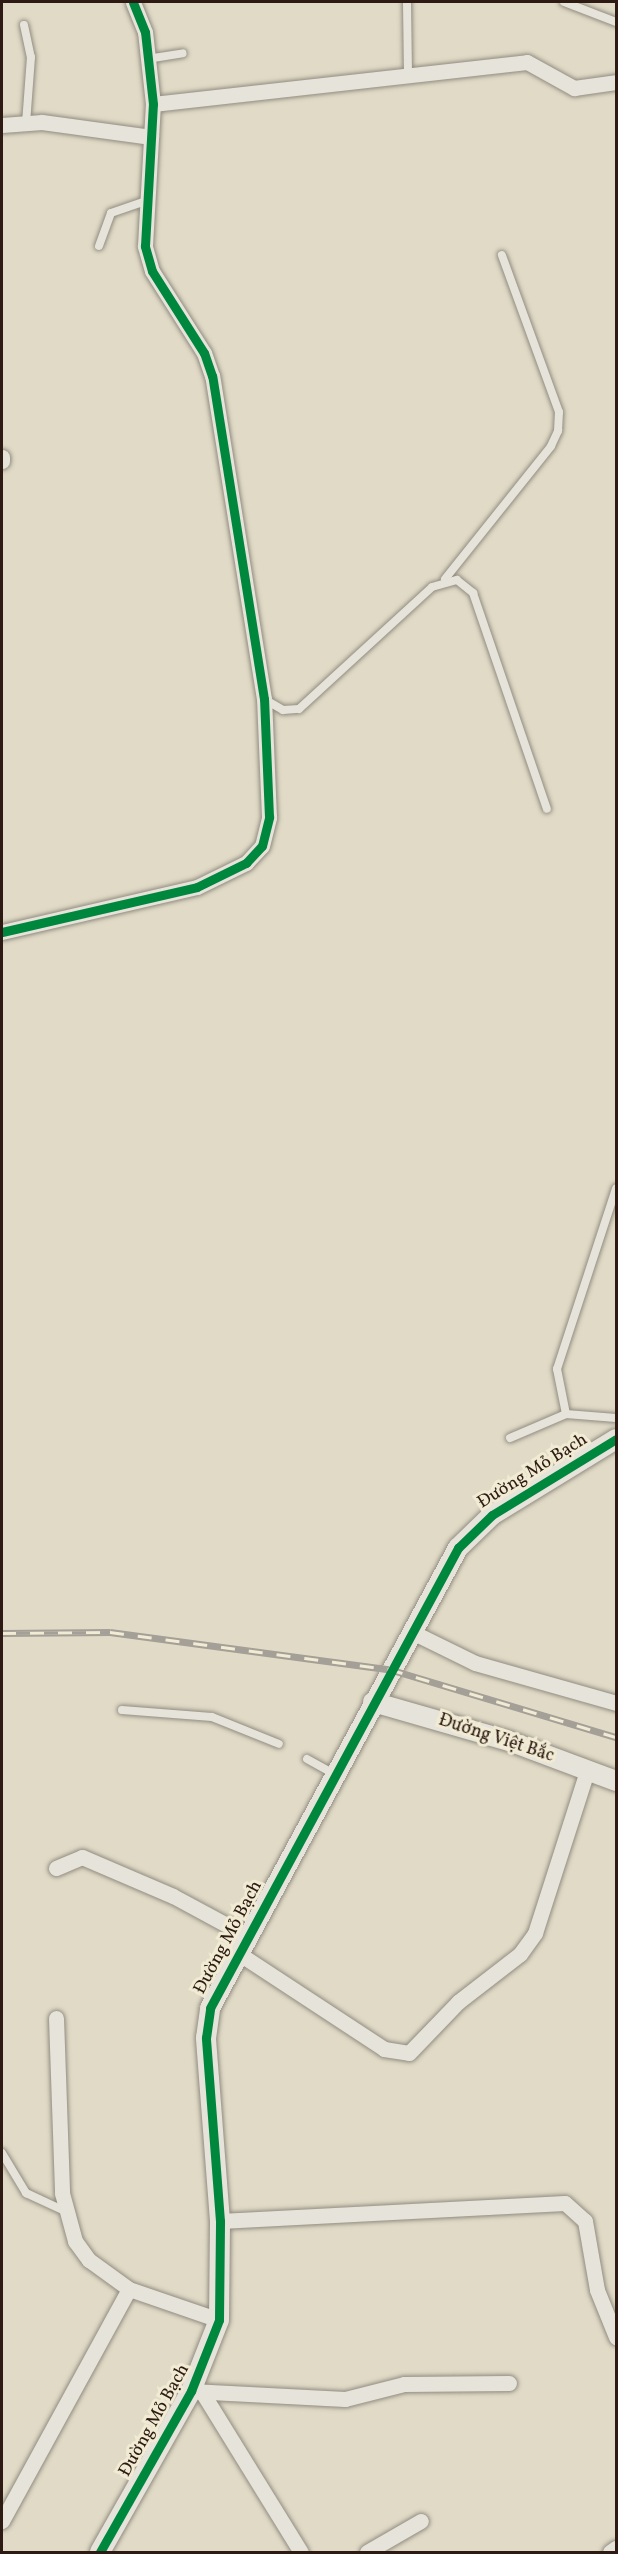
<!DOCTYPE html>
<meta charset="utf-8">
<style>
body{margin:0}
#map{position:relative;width:618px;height:2554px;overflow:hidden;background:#e0dac6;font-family:Vollkorn,serif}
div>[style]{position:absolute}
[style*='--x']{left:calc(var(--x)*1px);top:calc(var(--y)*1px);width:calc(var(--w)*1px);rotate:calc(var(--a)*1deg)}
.roads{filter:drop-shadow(0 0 2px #928c80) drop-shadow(0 0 2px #928c80)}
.service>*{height:8px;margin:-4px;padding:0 4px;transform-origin:4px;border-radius:4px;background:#e6e3da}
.minor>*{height:15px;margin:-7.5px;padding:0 7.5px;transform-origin:7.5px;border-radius:7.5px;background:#e6e3da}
.tertiary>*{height:20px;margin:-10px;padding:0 10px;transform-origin:10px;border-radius:10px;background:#e6e3da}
.rail>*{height:7px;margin-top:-3.5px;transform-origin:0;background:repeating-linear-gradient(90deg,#f1ebd3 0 14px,#a49f97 0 28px);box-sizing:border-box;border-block:2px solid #a49f97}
.cycleway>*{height:9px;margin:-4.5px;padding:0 4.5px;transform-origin:4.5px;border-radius:4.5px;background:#00873e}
span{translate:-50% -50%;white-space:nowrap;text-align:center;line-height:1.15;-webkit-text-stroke:6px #f1ebd3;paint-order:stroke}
.street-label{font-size:18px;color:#2c1a13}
.frame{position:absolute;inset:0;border:3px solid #2c1a13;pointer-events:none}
</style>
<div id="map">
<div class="roads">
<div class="service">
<i style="--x:407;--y:2;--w:71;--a:89.2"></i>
<i style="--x:564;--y:2;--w:56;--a:21"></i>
<i style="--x:24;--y:25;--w:33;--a:78"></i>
<i style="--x:31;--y:57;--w:66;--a:94.3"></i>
<i style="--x:147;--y:59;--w:36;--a:-9"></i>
<i style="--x:99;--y:246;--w:35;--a:-70"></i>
<i style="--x:111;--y:213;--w:36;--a:-19"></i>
<i style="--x:445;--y:579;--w:170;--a:-51.4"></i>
<i style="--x:551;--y:446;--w:17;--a:-65"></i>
<i style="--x:558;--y:431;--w:19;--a:-87"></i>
<i style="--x:559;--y:412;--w:167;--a:-110"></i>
<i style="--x:264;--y:699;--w:22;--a:30"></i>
<i style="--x:283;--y:710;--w:16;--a:-4"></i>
<i style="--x:299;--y:709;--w:180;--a:-42.5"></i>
<i style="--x:432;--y:587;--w:26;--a:-16"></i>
<i style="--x:457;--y:580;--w:21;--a:39"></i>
<i style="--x:473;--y:593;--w:228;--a:71.1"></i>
<i style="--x:566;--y:1414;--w:46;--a:-101.3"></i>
<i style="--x:557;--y:1369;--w:190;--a:-71.9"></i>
<i style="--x:510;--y:1438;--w:61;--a:-23.2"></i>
<i style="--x:566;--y:1414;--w:50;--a:4.6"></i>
<i style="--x:122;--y:1710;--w:90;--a:4.4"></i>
<i style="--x:212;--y:1717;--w:72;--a:21.9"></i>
<i style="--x:307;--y:1759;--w:31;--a:29"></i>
<i style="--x:2;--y:2153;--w:47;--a:59"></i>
<i style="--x:26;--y:2193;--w:43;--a:24.8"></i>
</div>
<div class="minor">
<i style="--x:153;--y:104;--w:376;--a:-6.4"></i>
<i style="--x:527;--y:62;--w:54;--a:29"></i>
<i style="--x:574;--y:88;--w:42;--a:-8.1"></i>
<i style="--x:2;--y:125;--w:40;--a:-4.3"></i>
<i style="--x:42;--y:122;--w:110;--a:7.8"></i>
<i style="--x:2;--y:457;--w:4;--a:90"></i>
<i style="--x:2;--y:932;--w:200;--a:-13"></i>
<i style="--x:197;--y:887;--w:55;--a:-26.1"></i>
<i style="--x:246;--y:863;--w:23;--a:-47"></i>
<i style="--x:262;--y:846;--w:30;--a:-76"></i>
<i style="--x:269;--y:817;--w:118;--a:-92.4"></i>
<i style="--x:264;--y:699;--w:327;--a:-99.1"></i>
<i style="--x:212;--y:376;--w:24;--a:-109"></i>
<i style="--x:204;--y:353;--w:97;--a:-122.4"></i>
<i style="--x:152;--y:271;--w:26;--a:-106"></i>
<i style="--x:145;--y:246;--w:142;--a:-86.8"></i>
<i style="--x:153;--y:104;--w:72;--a:-96.3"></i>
<i style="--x:145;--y:32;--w:32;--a:-112"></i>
<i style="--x:410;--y:1631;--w:72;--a:26.2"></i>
<i style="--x:475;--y:1663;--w:147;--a:15.8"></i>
<i style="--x:56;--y:1868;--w:28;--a:-23"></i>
<i style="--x:82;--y:1857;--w:99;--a:23.2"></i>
<i style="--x:173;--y:1896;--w:84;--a:28.4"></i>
<i style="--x:238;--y:1953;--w:175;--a:33.3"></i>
<i style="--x:384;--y:2049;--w:25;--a:9"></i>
<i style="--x:409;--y:2053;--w:71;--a:-46.1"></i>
<i style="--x:458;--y:2002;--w:78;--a:-37.7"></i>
<i style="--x:520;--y:1954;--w:26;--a:-54"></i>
<i style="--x:535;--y:1933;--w:170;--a:-72.2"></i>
<i style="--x:56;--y:2018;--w:175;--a:88"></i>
<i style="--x:62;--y:2193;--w:50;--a:74.8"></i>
<i style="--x:75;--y:2241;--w:24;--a:54"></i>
<i style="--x:89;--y:2260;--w:49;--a:35.9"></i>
<i style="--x:129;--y:2289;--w:95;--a:19"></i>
<i style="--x:220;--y:2221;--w:345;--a:-3"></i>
<i style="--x:565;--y:2203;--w:27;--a:42"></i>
<i style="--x:585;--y:2221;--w:70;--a:80.1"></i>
<i style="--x:597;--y:2290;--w:51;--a:68"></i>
<i style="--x:191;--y:2391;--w:154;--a:3"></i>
<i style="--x:345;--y:2399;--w:61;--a:-14.3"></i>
<i style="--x:404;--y:2384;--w:105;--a:-0.5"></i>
<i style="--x:202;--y:2392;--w:188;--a:58.3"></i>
<i style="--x:2;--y:2521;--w:264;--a:-61.3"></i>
<i style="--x:367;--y:2552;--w:62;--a:-29.9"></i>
<i style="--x:610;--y:2552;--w:7;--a:-34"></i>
</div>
<div class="tertiary">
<i style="--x:373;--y:1702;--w:141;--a:16"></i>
<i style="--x:509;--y:1741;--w:114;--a:20.5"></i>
<i style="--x:100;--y:2552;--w:185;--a:-60.5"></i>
<i style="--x:191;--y:2391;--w:76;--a:-68.5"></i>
<i style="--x:219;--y:2320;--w:99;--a:-89.4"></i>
<i style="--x:220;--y:2221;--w:184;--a:-94.4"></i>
<i style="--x:206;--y:2038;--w:30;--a:-82"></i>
<i style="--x:210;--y:2008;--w:523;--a:-61.67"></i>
<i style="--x:458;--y:1548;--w:47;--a:-44.1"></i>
<i style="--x:492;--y:1515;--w:145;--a:-31.5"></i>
</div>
</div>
<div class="rail">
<i style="--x:2;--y:1633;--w:108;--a:-0.5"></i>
<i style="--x:110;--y:1632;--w:281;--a:7.6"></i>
<i style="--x:389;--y:1669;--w:237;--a:16.7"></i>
</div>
<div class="cycleway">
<i style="--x:2;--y:932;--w:200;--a:-13"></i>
<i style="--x:197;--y:887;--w:55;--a:-26.1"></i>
<i style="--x:246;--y:863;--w:23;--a:-47"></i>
<i style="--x:262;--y:846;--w:30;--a:-76"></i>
<i style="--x:269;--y:817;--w:118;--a:-92.4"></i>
<i style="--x:264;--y:699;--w:327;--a:-99.1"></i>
<i style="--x:212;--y:376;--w:24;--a:-109"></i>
<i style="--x:204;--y:353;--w:97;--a:-122.4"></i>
<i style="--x:152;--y:271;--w:26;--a:-106"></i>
<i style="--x:145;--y:246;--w:142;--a:-86.8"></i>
<i style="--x:153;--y:104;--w:72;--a:-96.3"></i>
<i style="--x:145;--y:32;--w:32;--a:-112"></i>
<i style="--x:100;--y:2552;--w:185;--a:-60.5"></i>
<i style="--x:191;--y:2391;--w:76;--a:-68.5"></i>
<i style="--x:219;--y:2320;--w:99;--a:-89.4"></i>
<i style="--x:220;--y:2221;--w:184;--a:-94.4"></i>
<i style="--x:206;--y:2038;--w:30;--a:-82"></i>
<i style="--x:210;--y:2008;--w:523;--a:-61.67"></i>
<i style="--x:458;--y:1548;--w:47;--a:-44.1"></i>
<i style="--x:492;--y:1515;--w:145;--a:-31.5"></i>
</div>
<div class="street-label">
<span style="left:533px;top:1472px;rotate:-32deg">Đường Mỏ Bạch</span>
<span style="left:496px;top:1739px;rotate:18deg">Đường Việt Bắc</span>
<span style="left:229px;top:1938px;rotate:-62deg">Đường Mỏ Bạch</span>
<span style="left:155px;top:2421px;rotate:-61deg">Đường Mỏ Bạch</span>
</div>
<div class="frame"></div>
</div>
